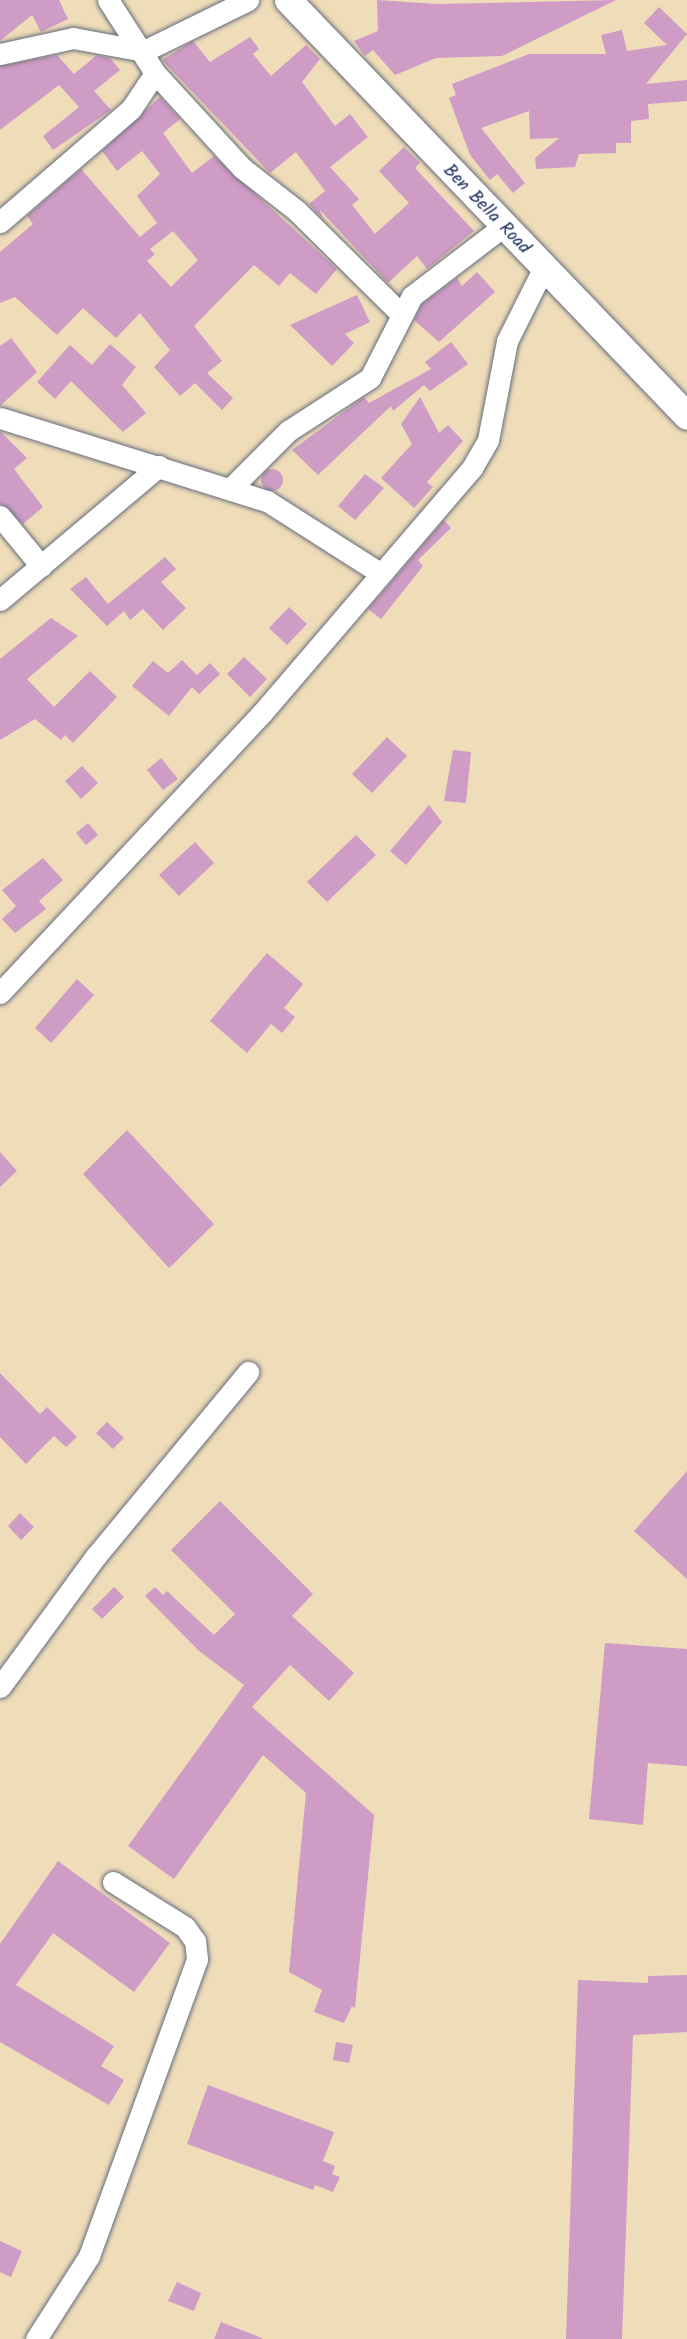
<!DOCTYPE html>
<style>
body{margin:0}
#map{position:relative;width:687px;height:2339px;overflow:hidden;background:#efdcb9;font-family:Kalam,sans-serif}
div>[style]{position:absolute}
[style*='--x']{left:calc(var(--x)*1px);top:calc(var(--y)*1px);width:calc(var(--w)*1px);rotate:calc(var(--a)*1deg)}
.building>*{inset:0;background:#cf9cc5}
.round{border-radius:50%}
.roads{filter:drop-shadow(0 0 2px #656c7e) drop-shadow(0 0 2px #656c7e)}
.minor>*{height:21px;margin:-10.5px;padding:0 10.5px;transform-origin:10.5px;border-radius:10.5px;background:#fff}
.major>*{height:27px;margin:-13.5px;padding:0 13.5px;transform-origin:13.5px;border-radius:13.5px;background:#fff}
span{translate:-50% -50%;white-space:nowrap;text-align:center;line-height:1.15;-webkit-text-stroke:6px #fff;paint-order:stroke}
.street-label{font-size:18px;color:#1b2f5e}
</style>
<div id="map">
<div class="building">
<i style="clip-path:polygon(0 0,59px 0,68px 19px,41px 32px,32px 15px,0 41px)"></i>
<i style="clip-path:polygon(377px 0,438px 4px,616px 0,502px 56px,436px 58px,395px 75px,373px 50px,365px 56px,354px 41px,378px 31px)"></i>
<i style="clip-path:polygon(659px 7px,687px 34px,646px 84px,687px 80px,687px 101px,648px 104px,649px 119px,631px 121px,631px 143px,616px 143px,616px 153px,579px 154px,575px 167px,536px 169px,535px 158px,559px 138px,530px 139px,529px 111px,481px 128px,525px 183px,513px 193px,497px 174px,490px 180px,470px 155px,449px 98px,456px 95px,452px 84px,529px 54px,606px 54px,601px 35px,622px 30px,627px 51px,667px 45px,644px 23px)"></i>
<i style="clip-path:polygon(250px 37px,259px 49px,253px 54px,271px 76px,306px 45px,320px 59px,302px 82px,335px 126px,350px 114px,368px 137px,330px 167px,359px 199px,352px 205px,375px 234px,409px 203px,379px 171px,404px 147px,420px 163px,415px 168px,474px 231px,427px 269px,417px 256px,388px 283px,319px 209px,324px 220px,309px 204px,325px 191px,296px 152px,270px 173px,162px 60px,193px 41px,210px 62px)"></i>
<i style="clip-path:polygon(57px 55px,74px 74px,97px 55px,110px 58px,120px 70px,94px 91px,111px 110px,53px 150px,43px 136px,79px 107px,59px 85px,0 130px,0 66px)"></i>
<i style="clip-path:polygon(evenodd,160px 97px,180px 119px,163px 133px,192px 173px,214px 156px,337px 269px,316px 294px,290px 273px,279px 286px,254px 265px,194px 326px,222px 361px,207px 373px,233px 398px,222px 410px,195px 383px,180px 396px,154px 367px,170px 350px,140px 313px,116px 338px,83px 308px,57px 335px,15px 297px,0 303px,0 252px,33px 224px,27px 216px,81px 169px,140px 237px,157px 223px,137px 196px,160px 174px,142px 151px,117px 171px,102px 151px,160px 97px,173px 231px,198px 260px,171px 287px,147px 261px,155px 254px,150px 249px,173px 231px)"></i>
<i style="clip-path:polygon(477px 272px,495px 292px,439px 342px,414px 320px,422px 304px,457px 278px,462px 286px)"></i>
<i style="clip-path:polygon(357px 295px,370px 322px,345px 334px,354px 343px,332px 366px,290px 325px)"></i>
<i style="clip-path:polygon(11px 338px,37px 372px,0 406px,0 346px)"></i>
<i style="clip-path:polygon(451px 342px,468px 364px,430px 391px,424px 385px,393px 411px,391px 406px,318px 475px,292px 450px,364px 397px,369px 403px,431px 369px,425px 362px)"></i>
<i style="clip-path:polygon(110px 344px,136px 367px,122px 385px,146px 413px,123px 432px,71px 381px,55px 399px,37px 382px,70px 345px,92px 365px)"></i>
<i style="clip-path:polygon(420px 397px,439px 433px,448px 425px,463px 441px,427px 482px,433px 487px,414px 508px,381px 478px,412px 444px,401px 424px)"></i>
<i style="clip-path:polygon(0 431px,27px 458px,14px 469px,43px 507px,23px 524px,0 504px)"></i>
<i class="round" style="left:261px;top:469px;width:22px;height:22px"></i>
<i style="clip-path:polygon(365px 474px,384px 488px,355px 520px,338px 506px)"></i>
<i style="clip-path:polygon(444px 520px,451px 528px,418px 560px,423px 566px,381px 619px,368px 609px)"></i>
<i style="clip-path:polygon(165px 557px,176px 569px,161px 582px,186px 608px,163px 630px,143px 609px,130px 620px,124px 611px,107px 626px,70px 589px,86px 577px,108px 604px)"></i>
<i style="clip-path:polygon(289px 607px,307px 624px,287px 645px,269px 628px)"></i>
<i style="clip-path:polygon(51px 618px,78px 636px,27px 679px,54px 707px,90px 671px,117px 697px,73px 743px,65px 735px,61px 740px,35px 719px,0 740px,0 659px)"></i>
<i style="clip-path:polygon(244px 657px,267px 679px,250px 697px,227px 674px)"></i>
<i style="clip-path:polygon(182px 660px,197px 675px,210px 663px,220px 674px,199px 694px,192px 687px,169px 716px,132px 686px,153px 661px,168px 673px)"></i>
<i style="clip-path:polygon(387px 737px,407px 756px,372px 793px,352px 774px)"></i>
<i style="clip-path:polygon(453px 750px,471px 752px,466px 803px,444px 801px)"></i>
<i style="clip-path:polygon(161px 758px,178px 779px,163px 790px,147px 770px)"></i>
<i style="clip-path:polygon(82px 766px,98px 783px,81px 799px,65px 781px)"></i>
<i style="clip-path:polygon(429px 805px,442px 822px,406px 865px,390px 851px)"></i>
<i style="clip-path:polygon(88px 823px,98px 835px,86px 845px,76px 833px)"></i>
<i style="clip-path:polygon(356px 835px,376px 855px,327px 902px,307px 882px)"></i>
<i style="clip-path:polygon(195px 842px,214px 863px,179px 896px,159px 875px)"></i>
<i style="clip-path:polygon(43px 858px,63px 880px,39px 901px,46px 909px,15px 933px,2px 919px,16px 906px,2px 890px)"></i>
<i style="clip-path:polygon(267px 953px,303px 984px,284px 1008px,295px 1017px,282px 1033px,271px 1024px,247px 1053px,210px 1021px)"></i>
<i style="clip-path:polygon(77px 979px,94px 995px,51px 1043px,35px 1028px)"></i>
<i style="clip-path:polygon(127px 1130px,214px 1224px,169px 1268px,83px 1174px)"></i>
<i style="clip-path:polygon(0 1152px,17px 1171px,0 1187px)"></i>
<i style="clip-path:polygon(0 1373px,40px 1414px,47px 1407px,77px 1437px,66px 1447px,54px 1436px,26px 1464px,0 1437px)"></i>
<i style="clip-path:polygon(107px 1422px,124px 1438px,113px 1449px,96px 1433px)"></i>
<i style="clip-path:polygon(687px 1471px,687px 1579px,634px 1531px)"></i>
<i style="clip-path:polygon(220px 1501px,313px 1594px,292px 1616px,354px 1673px,329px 1701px,290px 1665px,252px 1707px,374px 1815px,355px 2008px,352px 2006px,344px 2023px,314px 2012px,322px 1990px,289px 1972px,306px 1793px,263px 1755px,174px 1879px,128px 1846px,244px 1685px,198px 1650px,145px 1596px,155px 1587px,163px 1595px,167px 1591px,214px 1635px,235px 1614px,171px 1550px)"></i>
<i style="clip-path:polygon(20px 1513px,34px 1527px,21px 1540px,8px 1526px)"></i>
<i style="clip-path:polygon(114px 1587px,124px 1597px,102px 1619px,92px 1609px)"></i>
<i style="clip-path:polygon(605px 1643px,687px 1649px,687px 1766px,648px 1763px,643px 1825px,589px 1819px)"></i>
<i style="clip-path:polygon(58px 1861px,170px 1943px,134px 1992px,53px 1933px,16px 1985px,114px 2046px,101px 2066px,124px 2080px,109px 2105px,0 2042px,0 1944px)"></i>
<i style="clip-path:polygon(687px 1975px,687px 2032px,633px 2035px,622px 2339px,566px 2339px,578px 1980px,648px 1983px,648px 1976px)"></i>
<i style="clip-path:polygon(336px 2042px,353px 2045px,349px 2063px,333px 2060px)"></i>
<i style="clip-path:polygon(208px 2085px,334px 2132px,323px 2161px,335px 2166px,332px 2174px,340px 2177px,333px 2192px,315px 2185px,313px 2190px,187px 2144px)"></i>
<i style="clip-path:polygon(0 2241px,22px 2251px,11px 2277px,0 2272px)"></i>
<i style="clip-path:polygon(177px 2282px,201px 2293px,194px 2311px,168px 2301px)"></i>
<i style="clip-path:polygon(221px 2322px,262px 2338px,262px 2339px,214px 2339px)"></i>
</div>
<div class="roads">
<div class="minor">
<i style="--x:108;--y:0;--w:87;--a:57.2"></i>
<i style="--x:155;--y:73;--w:129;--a:47.5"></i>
<i style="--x:242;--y:168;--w:70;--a:38"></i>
<i style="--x:297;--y:211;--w:146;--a:44.7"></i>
<i style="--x:0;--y:54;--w:75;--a:-12.4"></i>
<i style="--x:73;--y:38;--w:72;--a:10.4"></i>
<i style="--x:144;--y:51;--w:116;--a:-26.1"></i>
<i style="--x:0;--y:222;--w:173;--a:-40.8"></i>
<i style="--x:131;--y:109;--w:43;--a:-56.3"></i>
<i style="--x:0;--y:418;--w:280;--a:17.3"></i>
<i style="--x:267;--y:501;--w:134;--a:32.5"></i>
<i style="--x:231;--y:488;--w:81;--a:-45"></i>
<i style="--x:288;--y:431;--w:98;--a:-32.9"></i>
<i style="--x:370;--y:378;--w:92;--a:-62.9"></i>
<i style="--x:412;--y:296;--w:112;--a:-37.4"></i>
<i style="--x:0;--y:516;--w:65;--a:50.6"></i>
<i style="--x:0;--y:600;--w:208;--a:-40.1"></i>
<i style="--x:0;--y:993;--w:383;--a:-46.9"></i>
<i style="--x:262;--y:713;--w:323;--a:-49.4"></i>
<i style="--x:472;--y:468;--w:32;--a:-60"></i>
<i style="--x:488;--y:440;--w:101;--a:-79.1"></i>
<i style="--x:507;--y:341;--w:80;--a:-63.4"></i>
<i style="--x:0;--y:1687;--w:162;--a:-53.8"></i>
<i style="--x:96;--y:1556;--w:239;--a:-50.4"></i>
<i style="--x:36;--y:2339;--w:98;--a:-57.4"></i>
<i style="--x:89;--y:2256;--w:316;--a:-70"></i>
<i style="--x:197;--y:1959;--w:18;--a:-96"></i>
<i style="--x:195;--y:1941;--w:17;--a:-126"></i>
<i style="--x:185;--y:1927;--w:85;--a:-148"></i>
</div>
<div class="major">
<i style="--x:288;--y:0;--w:576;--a:46.19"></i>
</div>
</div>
<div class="street-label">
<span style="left:486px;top:210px;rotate:46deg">Ben Bella Road</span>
</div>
</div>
